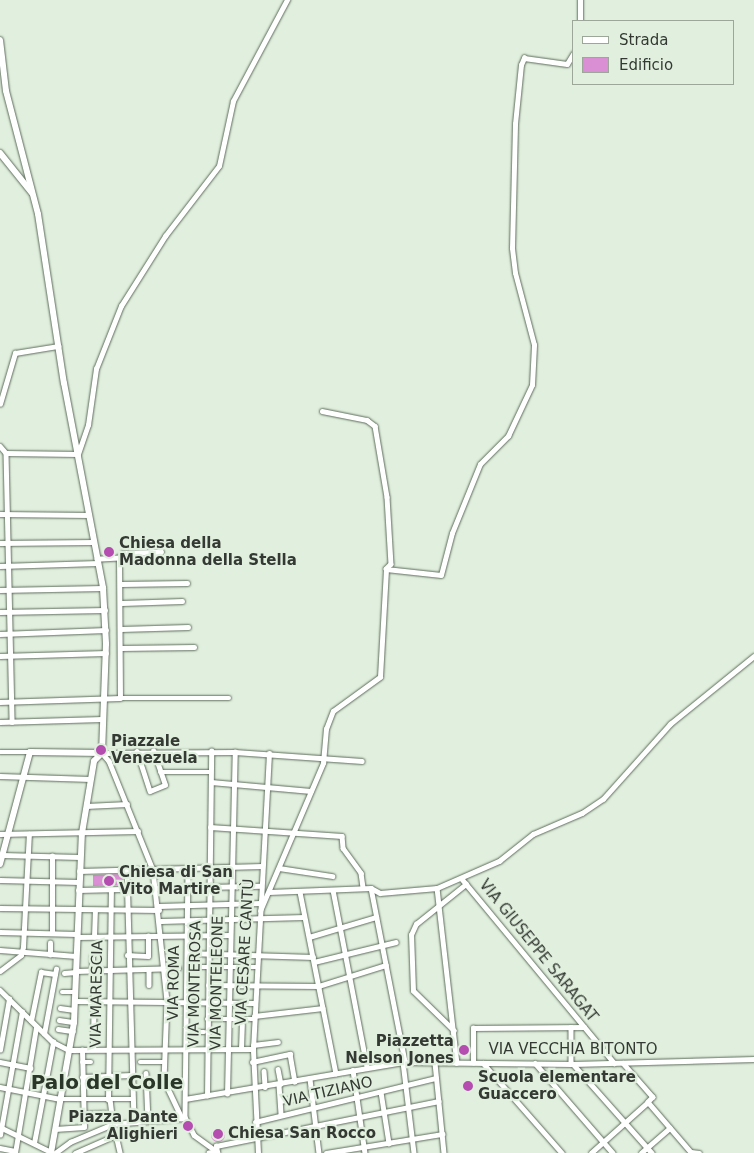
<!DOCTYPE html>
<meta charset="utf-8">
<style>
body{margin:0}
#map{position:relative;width:754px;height:1153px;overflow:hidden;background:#e1f0de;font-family:"DejaVu Sans",sans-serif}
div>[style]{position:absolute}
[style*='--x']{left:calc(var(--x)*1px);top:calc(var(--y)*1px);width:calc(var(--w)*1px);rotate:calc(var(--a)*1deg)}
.building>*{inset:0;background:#da8fd4}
.round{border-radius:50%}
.roads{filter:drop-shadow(0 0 1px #5e6c5c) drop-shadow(0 0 1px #5e6c5c)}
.street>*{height:4.5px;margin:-2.25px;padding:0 2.25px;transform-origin:2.25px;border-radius:2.25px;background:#fff}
.secondary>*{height:6px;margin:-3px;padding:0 3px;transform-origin:3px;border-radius:3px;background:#fff}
.dots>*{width:14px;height:14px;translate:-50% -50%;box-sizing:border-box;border:2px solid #e1f0de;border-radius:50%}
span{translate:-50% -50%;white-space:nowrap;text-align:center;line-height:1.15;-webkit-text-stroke:4.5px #e1f0de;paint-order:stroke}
.poi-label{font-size:15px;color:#343a33;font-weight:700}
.left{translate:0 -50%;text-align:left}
.right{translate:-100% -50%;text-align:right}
.street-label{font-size:15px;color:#343a33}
.district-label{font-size:20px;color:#2a3628;font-weight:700}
.legend{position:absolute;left:572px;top:20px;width:162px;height:65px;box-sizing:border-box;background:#e1f0de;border:1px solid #9ca79a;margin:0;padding:6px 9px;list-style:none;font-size:15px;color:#343a33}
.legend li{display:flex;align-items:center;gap:10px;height:25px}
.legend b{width:25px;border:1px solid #9ca79a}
</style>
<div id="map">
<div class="building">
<i style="clip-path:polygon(123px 874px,123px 885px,93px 886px,93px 875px)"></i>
<i class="round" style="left:211px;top:1128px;width:14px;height:14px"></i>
</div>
<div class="roads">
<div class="street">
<i style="--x:580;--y:21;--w:21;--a:-90"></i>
<i style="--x:0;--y:404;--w:53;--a:-73.6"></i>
<i style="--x:15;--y:353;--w:44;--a:-9.2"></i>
<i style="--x:322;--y:411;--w:46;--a:11.3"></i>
<i style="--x:367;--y:420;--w:10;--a:37"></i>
<i style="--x:375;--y:426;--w:72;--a:80.4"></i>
<i style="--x:387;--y:497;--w:67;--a:86.6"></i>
<i style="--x:391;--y:564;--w:7;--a:135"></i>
<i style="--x:0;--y:446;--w:9;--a:49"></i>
<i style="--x:6;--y:453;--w:269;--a:88.7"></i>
<i style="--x:6;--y:453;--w:72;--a:0.8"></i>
<i style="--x:78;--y:454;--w:31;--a:-71"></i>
<i style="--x:88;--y:425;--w:57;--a:-81.9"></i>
<i style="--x:96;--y:369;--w:68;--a:-68.4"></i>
<i style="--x:121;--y:306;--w:83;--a:-57.8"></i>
<i style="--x:165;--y:236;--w:88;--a:-52.4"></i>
<i style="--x:219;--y:166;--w:66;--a:-77.8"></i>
<i style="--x:233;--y:101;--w:115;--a:-61.9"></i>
<i style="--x:0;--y:514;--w:89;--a:0.6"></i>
<i style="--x:0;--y:543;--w:93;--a:-0.6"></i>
<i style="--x:119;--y:558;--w:6;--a:-51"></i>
<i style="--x:123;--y:553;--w:38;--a:-2"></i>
<i style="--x:0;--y:566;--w:98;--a:-1.8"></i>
<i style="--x:121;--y:584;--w:66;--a:-0.9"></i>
<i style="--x:0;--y:590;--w:103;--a:-1.1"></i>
<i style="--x:122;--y:603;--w:60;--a:-1.9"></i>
<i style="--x:0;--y:612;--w:105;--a:-1.1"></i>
<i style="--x:121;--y:629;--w:67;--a:-1.7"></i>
<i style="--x:0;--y:634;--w:106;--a:-2.2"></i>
<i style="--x:121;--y:648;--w:73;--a:-0.8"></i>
<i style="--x:0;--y:656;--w:106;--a:-1.6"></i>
<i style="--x:120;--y:698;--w:109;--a:0"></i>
<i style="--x:0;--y:702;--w:120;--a:-1.9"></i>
<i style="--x:120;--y:698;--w:140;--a:-90.4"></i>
<i style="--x:119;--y:558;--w:22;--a:177"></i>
<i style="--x:0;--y:722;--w:102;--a:-1.7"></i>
<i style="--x:137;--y:751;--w:42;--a:72"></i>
<i style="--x:150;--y:791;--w:16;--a:-22"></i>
<i style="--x:165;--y:785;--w:36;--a:-109"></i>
<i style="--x:0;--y:752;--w:30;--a:0"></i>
<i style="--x:102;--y:753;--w:11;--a:49"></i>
<i style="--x:109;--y:761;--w:118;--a:68"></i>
<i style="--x:153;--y:870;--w:133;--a:83.9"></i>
<i style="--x:167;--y:1002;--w:78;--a:92.2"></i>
<i style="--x:164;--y:1080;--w:42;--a:64.7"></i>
<i style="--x:102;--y:753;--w:133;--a:-0.4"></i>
<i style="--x:235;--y:752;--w:127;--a:4.1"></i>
<i style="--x:160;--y:772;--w:51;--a:0"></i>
<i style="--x:0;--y:776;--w:90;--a:1.9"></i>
<i style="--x:211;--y:782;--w:100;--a:5.1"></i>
<i style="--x:86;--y:806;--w:41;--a:-2.8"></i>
<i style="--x:210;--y:827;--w:132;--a:3.9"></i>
<i style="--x:342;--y:836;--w:12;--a:85"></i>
<i style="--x:343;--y:848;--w:31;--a:54"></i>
<i style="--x:361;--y:873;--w:15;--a:82"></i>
<i style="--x:0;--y:834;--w:138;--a:-1.2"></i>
<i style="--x:2;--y:855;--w:78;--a:1.5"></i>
<i style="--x:279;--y:868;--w:54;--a:8.6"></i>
<i style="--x:188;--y:869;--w:248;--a:90.7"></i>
<i style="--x:185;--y:1117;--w:20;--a:63"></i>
<i style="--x:194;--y:1135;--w:29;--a:36"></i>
<i style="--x:217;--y:1152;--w:8;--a:173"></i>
<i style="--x:127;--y:870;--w:249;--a:88.4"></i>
<i style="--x:79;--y:871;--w:183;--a:-1.6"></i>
<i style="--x:462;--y:879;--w:239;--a:50.4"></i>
<i style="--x:0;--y:880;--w:79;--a:1.5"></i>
<i style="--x:371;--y:888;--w:10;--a:29"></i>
<i style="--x:380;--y:893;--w:57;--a:-5"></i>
<i style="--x:437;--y:888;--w:68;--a:-23.5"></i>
<i style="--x:499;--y:861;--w:43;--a:-38.5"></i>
<i style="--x:533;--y:834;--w:53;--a:-23.2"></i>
<i style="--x:582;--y:813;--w:25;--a:-34"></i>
<i style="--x:603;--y:799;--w:101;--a:-48.2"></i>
<i style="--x:670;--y:724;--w:108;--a:-39"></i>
<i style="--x:371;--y:888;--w:177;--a:78.9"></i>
<i style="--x:437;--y:888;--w:176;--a:83.5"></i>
<i style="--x:78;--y:890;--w:183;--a:-1.3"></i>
<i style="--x:333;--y:890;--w:180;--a:79.1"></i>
<i style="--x:269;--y:892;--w:102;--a:-2.2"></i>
<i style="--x:300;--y:892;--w:185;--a:78.8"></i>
<i style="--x:159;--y:906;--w:101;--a:-1.7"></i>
<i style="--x:0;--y:908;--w:159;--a:0.7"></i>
<i style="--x:260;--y:911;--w:161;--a:-66.9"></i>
<i style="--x:323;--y:763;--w:34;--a:-85"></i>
<i style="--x:326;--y:729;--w:19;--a:-69"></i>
<i style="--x:333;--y:711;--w:58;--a:-35.9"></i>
<i style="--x:380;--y:677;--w:108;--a:-86.8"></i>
<i style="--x:386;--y:569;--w:55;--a:6.2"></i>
<i style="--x:441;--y:575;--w:43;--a:-75.3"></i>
<i style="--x:452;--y:533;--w:74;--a:-67.9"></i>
<i style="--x:480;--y:464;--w:40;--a:-45"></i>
<i style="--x:508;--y:436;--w:56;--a:-64.8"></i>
<i style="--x:532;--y:385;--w:40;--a:-87.1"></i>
<i style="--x:534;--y:345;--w:74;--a:-104.8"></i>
<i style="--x:515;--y:273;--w:25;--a:-97"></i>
<i style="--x:512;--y:248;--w:124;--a:-88.6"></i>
<i style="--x:515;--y:124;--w:59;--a:-84.2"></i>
<i style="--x:521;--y:65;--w:8;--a:-67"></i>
<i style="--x:524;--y:58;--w:43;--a:7.9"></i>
<i style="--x:567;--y:64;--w:12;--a:-59"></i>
<i style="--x:161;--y:921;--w:143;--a:-1.6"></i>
<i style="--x:0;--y:932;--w:77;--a:1.5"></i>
<i style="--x:52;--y:933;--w:77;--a:-90"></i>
<i style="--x:77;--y:937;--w:153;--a:-0.7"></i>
<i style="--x:94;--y:937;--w:26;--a:-88"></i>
<i style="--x:309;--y:937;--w:70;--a:-16.6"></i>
<i style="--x:0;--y:950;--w:76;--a:4.5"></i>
<i style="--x:187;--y:953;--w:126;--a:1.8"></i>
<i style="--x:50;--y:955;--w:12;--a:-90"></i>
<i style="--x:127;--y:955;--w:21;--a:3"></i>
<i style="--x:148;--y:956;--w:20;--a:-90"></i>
<i style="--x:314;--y:962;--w:84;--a:-13.7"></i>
<i style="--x:187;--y:967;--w:69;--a:0"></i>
<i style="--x:0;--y:971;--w:26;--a:-37"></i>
<i style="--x:21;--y:955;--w:8;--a:-76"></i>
<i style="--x:23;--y:947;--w:113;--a:-87"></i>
<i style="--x:76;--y:971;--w:102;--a:-1.7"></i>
<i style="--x:92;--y:971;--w:14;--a:-90"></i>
<i style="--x:149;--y:971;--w:14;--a:90"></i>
<i style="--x:64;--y:973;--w:12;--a:-5"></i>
<i style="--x:208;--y:985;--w:111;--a:0.5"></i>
<i style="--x:319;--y:986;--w:70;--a:-17.4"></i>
<i style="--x:0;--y:990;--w:74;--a:44.5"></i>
<i style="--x:53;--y:1042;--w:18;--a:27"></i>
<i style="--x:69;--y:1050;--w:184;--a:-0.3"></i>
<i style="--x:62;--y:992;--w:13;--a:0"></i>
<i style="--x:75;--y:1001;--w:179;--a:0.6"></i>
<i style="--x:60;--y:1008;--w:14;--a:8"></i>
<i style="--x:254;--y:1016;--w:69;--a:-6.6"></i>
<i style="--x:207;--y:1019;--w:47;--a:0"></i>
<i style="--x:59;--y:1020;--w:15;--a:8"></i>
<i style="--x:31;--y:1021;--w:50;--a:-78.5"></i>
<i style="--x:41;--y:972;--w:14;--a:8"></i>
<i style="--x:571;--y:1027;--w:37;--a:90"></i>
<i style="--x:58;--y:1029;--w:15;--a:8"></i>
<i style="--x:454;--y:1031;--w:57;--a:-135.7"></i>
<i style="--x:413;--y:991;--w:56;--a:-92"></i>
<i style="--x:411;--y:935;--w:12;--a:-66"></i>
<i style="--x:416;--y:924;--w:64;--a:-38.7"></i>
<i style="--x:186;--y:1032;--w:18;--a:0"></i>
<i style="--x:44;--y:1034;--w:66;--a:-79.5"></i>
<i style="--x:253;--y:1045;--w:25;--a:-7"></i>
<i style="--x:93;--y:1049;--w:78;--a:-89.3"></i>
<i style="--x:241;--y:1049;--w:24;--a:-88"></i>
<i style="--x:0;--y:1050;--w:52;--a:-80"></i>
<i style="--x:0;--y:1062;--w:31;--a:11"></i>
<i style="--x:82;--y:1062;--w:9;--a:0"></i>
<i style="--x:140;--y:1062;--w:24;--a:0"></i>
<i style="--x:252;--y:1062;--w:39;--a:-12"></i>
<i style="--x:290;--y:1054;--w:28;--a:80"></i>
<i style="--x:403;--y:1062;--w:92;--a:83.1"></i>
<i style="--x:435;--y:1063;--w:90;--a:84.3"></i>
<i style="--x:473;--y:1063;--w:35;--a:-90"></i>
<i style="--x:473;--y:1028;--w:111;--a:-0.5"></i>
<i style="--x:483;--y:1063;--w:120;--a:48.7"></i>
<i style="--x:535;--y:1063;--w:119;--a:49.1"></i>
<i style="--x:623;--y:1063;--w:45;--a:48.6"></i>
<i style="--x:653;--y:1097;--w:7;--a:135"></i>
<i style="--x:648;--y:1102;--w:66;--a:49.3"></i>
<i style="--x:691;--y:1152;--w:8;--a:7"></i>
<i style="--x:573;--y:1064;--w:119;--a:48.4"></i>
<i style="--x:278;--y:1069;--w:15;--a:79"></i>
<i style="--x:353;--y:1070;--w:84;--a:81.8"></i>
<i style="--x:264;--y:1071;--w:16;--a:86"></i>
<i style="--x:146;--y:1073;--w:47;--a:87.6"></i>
<i style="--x:82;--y:1077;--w:49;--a:-2.3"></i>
<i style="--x:310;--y:1079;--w:75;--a:83.1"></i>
<i style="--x:279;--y:1085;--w:30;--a:86"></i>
<i style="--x:0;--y:1087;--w:61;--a:11.3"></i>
<i style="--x:60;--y:1099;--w:72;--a:0"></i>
<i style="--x:381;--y:1092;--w:52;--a:81.1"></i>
<i style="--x:227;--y:1094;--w:342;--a:-88.7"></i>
<i style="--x:207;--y:1096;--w:345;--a:-89.3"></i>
<i style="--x:110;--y:1099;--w:25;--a:83"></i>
<i style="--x:185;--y:1099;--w:221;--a:-9.6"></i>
<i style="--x:403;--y:1062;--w:170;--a:0.7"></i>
<i style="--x:573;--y:1064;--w:181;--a:-1.6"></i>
<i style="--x:108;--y:1100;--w:210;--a:-89.2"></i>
<i style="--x:280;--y:1101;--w:20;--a:-11"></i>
<i style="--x:83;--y:1114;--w:21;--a:-3"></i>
<i style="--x:255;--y:1122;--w:186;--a:-13.7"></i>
<i style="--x:0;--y:1127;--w:57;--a:26.1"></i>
<i style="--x:55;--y:1129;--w:29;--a:-4"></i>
<i style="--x:84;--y:1127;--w:77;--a:-91.5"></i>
<i style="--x:0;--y:1135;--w:125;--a:-79.9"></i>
<i style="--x:34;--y:1143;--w:103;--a:-79.3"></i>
<i style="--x:0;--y:1148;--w:15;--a:11"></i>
<i style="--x:217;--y:1152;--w:6;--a:-99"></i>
<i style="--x:216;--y:1146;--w:227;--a:-11.4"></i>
<i style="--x:15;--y:1153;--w:128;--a:-80.5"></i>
<i style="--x:55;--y:1153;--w:19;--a:-36"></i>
<i style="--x:70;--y:1142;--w:47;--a:-22.7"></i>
<i style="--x:113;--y:1124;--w:71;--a:-4.8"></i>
<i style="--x:75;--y:1153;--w:45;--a:-23.7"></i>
<i style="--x:116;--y:1135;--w:18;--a:77"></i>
<i style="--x:258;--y:1153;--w:104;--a:-92.8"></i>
<i style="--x:253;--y:1049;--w:296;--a:-86.9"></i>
<i style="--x:326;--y:1153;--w:118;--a:-9.3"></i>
<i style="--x:591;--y:1153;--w:76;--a:-41.8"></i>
<i style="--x:641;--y:1153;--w:38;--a:-41"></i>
</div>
<div class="secondary">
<i style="--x:0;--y:40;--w:51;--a:83.3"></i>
<i style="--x:6;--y:91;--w:127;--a:75.4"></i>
<i style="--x:38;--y:214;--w:171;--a:81.3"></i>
<i style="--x:64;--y:383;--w:209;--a:79.2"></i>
<i style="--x:103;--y:588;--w:56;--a:86.9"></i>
<i style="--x:106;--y:644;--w:109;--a:92.1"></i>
<i style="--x:0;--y:153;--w:51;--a:51.3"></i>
<i style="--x:0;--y:864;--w:116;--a:-75"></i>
<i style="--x:30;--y:752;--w:72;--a:0.8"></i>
<i style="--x:51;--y:1153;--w:133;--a:-80"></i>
<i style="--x:74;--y:1022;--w:189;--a:-87.6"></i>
<i style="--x:82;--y:833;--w:73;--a:-80.5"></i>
<i style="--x:94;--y:761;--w:11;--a:-45"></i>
</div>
</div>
<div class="dots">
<i style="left:109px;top:552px;background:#b54db1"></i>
<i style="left:101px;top:750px;background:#b54db1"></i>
<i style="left:109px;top:881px;background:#b54db1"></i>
<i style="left:464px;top:1050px;background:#b54db1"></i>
<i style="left:468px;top:1086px;background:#b54db1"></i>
<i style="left:188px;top:1126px;background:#b54db1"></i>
<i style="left:218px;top:1134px;background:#b54db1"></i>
</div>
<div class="poi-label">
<span class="left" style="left:119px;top:552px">Chiesa della<br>Madonna della Stella</span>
<span class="left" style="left:111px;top:750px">Piazzale<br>Venezuela</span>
<span class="left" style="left:119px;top:881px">Chiesa di San<br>Vito Martire</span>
<span class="right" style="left:454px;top:1050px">Piazzetta<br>Nelson Jones</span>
<span class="left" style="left:478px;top:1086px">Scuola elementare<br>Guaccero</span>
<span class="right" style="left:178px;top:1126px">Piazza Dante<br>Alighieri</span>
<span class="left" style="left:228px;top:1134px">Chiesa San Rocco</span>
</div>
<div class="street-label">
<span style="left:538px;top:951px;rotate:51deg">VIA GIUSEPPE SARAGAT</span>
<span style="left:245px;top:952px;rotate:-87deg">VIA CESARE CANTÙ</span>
<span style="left:174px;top:983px;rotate:-89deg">VIA ROMA</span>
<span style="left:217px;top:983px;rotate:-89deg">VIA MONTELEONE</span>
<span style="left:195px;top:984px;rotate:-89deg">VIA MONTEROSA</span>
<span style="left:97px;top:994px;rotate:-89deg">VIA MARESCIA</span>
<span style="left:573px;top:1050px">VIA VECCHIA BITONTO</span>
<span style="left:328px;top:1092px;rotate:-13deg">VIA TIZIANO</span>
</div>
<div class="district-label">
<span style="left:107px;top:1082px">Palo del Colle</span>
</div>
<ul class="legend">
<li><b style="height:6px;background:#fff"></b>Strada</li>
<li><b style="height:14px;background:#da8fd4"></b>Edificio</li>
</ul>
</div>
